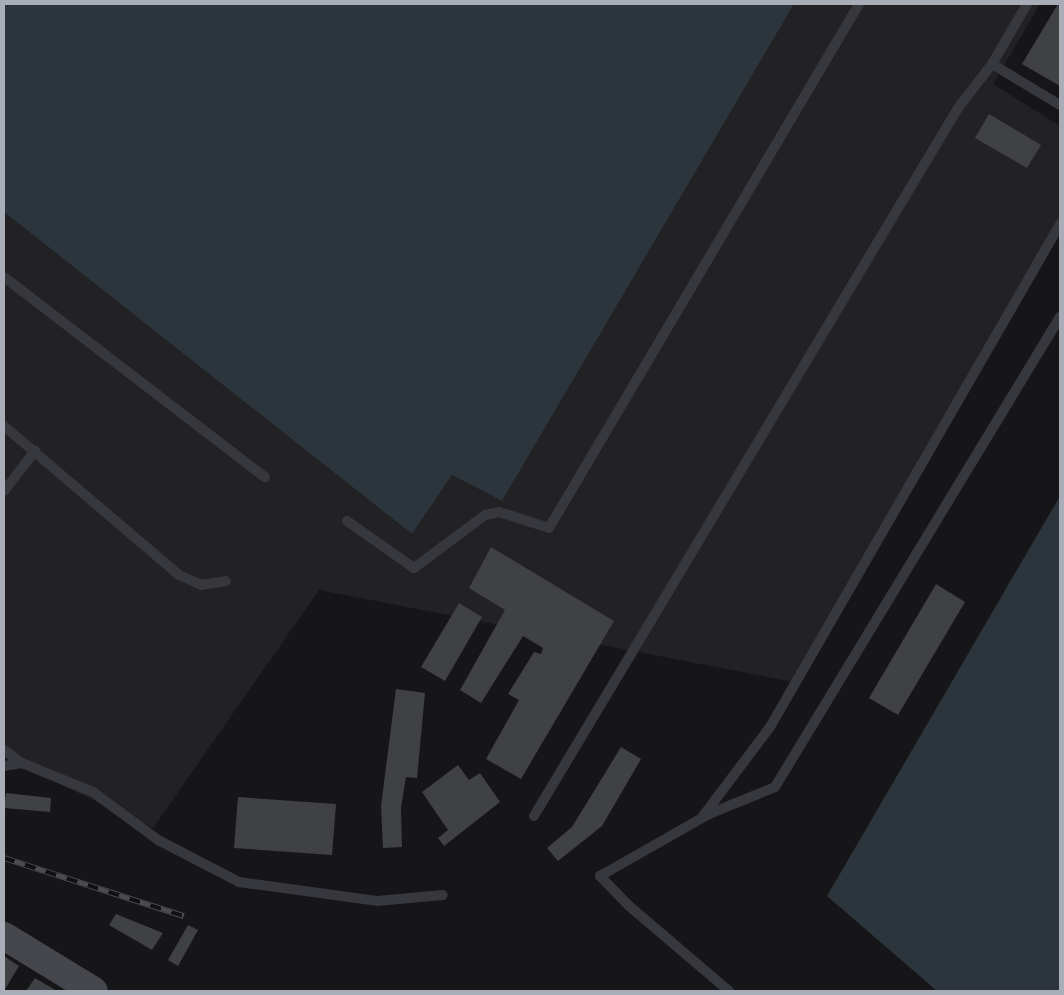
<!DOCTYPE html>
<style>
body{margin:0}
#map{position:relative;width:1064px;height:995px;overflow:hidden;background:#161618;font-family:Quicksand,sans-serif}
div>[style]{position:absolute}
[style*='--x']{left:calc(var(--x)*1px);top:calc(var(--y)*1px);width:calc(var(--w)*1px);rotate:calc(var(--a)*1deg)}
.built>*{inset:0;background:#222225}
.water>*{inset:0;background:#2c353c}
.building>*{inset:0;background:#404145}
.lane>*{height:10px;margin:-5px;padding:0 5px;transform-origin:5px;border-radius:5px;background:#37383d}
.secondary>*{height:28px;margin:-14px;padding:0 14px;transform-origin:14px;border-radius:14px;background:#45474d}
.rail>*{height:5.5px;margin-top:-2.75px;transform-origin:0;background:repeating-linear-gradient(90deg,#111113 0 11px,#4a4c52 0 22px);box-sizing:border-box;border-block:1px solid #4a4c52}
span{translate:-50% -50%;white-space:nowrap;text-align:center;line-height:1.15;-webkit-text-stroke:4px #111113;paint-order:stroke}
.frame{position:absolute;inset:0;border:5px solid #a8adb8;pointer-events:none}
</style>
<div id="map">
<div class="built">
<i style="clip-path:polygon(794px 4px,1040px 4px,993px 84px,1060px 126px,1060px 234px,793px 682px,319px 590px,153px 828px,4px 758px,4px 212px,412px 534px,452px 475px,502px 501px)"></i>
</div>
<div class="water">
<i style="clip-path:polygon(4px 4px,794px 4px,502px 501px,452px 475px,412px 534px,4px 212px)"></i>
<i style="clip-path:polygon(1060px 496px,1060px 991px,937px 991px,827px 896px)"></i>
</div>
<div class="building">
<i style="clip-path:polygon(1058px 4px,1060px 4px,1060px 86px,1022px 64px)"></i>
<i style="clip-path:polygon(989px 114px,1041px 145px,1027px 168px,975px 138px)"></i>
<i style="clip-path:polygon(491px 547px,614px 621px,521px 779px,486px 759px,519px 700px,508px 694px,534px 652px,541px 654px,543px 648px,523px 636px,481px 703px,460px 690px,505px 610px,469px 588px)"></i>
<i style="clip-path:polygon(936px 584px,965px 602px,898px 715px,869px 698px)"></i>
<i style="clip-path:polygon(459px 603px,482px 617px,445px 681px,421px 667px)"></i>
<i style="clip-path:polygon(396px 689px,425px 693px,417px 778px,406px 777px,401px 808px,402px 847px,383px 848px,381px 806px)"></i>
<i style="clip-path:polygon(621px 747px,641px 759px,602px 826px,558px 861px,547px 848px,572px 827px)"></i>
<i style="clip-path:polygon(458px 765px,469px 780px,480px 773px,500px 802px,444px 846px,438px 838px,448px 830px,422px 792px)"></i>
<i style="clip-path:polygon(6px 793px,51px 798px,50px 812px,4px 808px)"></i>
<i style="clip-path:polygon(238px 797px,336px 804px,332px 855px,234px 848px)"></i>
<i style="clip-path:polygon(116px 914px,163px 933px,152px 950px,109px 925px)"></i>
<i style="clip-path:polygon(188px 925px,198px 930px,178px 966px,168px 960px)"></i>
<i style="clip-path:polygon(4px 956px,19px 966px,4px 991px)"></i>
<i style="clip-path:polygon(35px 978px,57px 991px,26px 991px)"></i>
</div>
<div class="lane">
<i style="--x:992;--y:64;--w:79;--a:31.1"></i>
<i style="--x:4;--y:277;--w:329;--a:37.5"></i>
<i style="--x:4;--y:426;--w:230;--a:40.4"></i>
<i style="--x:179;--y:575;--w:24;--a:24"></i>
<i style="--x:201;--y:585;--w:25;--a:-9"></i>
<i style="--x:4;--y:491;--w:51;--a:-52.2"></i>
<i style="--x:347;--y:521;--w:82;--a:35"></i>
<i style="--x:414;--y:568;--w:89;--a:-36.7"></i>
<i style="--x:485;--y:515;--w:14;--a:-12"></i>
<i style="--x:499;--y:512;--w:52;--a:17.7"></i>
<i style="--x:549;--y:528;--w:609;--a:-59.39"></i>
<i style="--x:4;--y:750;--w:22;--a:36"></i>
<i style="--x:22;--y:763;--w:77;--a:22.2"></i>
<i style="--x:93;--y:792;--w:81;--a:36.4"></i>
<i style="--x:158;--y:840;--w:91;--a:27.4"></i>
<i style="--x:239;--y:882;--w:139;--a:7.8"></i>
<i style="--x:377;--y:901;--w:66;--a:-5.2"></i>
<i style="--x:4;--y:766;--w:18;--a:-9"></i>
<i style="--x:534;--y:816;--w:825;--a:-59.08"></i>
<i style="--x:958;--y:108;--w:56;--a:-52.3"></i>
<i style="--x:992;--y:64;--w:69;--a:-59.7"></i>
<i style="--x:703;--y:816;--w:111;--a:-53"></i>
<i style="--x:770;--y:727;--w:581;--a:-60.03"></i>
<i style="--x:729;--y:991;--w:131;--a:-139.6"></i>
<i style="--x:629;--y:906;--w:42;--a:-134"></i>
<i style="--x:600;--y:876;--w:125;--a:-29.6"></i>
<i style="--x:709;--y:814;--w:71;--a:-22.2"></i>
<i style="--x:775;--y:787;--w:550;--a:-58.77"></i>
</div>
<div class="secondary">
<i style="--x:4;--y:936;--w:105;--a:31.4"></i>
</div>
<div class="rail">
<i style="--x:4;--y:858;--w:189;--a:17.9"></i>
</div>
<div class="frame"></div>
</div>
